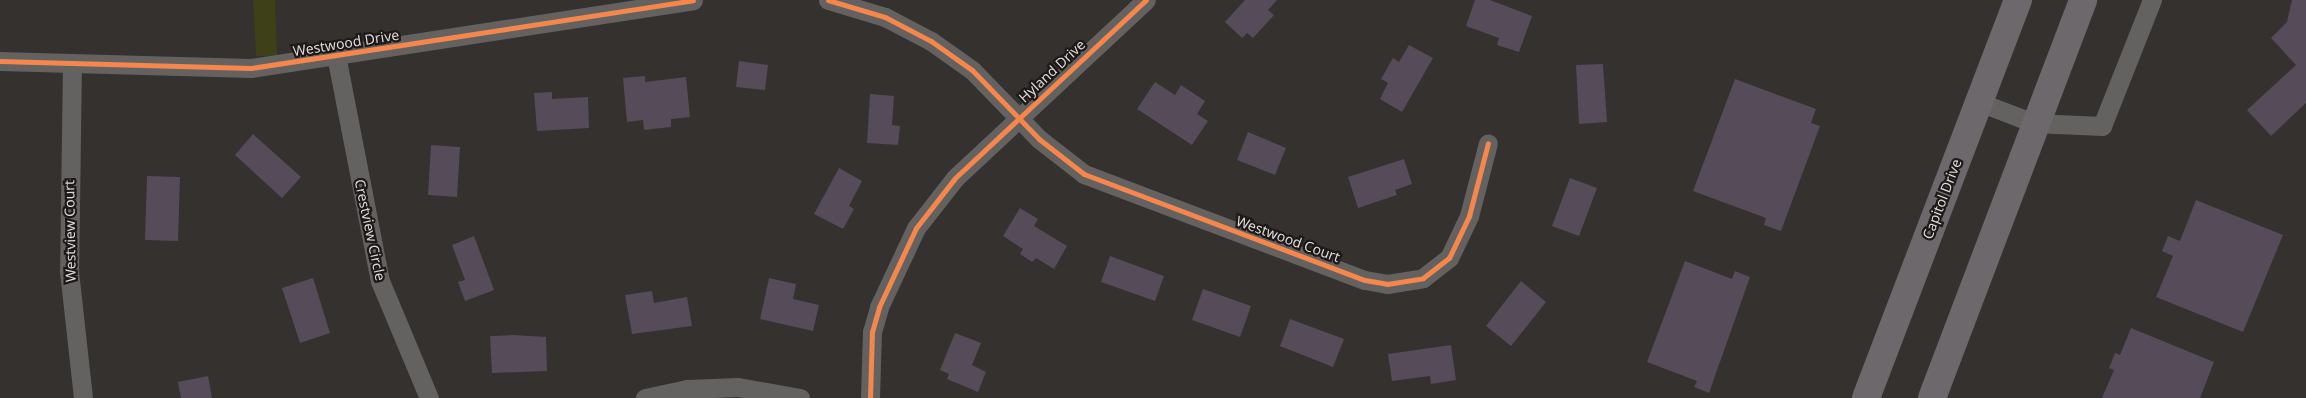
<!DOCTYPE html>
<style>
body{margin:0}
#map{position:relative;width:2306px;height:398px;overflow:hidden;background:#34312f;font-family:"Noto Sans",sans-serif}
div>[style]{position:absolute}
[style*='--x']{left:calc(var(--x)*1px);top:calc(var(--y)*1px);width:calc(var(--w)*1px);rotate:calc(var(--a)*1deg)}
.green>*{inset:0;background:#3e4117}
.building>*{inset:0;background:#564b58}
.minor>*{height:19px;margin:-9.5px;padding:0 9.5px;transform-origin:9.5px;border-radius:9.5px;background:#646260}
.primary>*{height:28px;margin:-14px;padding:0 14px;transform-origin:14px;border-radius:14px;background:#6c686c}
.cycleway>*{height:5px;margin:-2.5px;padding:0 2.5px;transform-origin:2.5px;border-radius:2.5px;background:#f5874c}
span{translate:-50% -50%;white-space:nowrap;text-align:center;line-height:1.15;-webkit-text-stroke:4.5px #1c1918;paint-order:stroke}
.street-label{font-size:14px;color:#ddd9d7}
</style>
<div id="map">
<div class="green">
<i style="clip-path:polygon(253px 0,275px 0,277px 56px,256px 56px)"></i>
</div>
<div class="building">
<i style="clip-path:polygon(1245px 0,1277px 0,1268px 10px,1274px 15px,1253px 38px,1247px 33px,1242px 38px,1225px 22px)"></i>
<i style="clip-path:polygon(1475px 0,1490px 0,1532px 16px,1519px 52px,1497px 45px,1499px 38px,1466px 26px)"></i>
<i style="clip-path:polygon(2292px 0,2306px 0,2306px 103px,2271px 136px,2247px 110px,2296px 65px,2271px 38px,2287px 22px)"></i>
<i style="clip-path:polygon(1409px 45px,1433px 58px,1402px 112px,1380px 99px,1388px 83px,1381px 79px,1393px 58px,1399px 62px)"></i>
<i style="clip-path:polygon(739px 61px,768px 65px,765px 90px,736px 87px)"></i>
<i style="clip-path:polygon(1603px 64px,1607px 122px,1579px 124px,1576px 65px)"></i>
<i style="clip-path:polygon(645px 76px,645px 82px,686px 77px,690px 117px,671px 119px,671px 127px,644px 130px,643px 120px,627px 122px,623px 78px)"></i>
<i style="clip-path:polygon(1735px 79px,1816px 109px,1811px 123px,1820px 126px,1781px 231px,1764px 225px,1766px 218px,1693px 191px)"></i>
<i style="clip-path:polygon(1155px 82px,1175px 95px,1181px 85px,1205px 101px,1197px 114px,1208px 121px,1192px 145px,1137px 109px)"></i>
<i style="clip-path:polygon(552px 92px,552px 99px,588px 97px,589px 128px,537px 131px,534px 93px)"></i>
<i style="clip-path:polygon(870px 94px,894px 96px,892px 125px,900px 126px,898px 145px,867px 143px)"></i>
<i style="clip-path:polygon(1248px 132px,1286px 148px,1275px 175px,1237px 160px)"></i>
<i style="clip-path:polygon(253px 134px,301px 177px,282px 198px,235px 155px)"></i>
<i style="clip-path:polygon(431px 145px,460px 147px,457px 197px,428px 195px)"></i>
<i style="clip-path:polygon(1404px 159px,1412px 184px,1395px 190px,1397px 195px,1358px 208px,1348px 177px)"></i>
<i style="clip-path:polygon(839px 168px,862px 181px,849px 206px,854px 209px,843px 229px,814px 214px)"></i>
<i style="clip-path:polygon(147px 176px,180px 177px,178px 241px,145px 240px)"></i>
<i style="clip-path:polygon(1570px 178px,1597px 188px,1579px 236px,1552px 226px)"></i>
<i style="clip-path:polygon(2196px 200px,2283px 235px,2243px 332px,2156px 297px,2173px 256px,2162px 251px,2168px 236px,2180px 241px)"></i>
<i style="clip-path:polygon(1020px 208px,1038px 219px,1034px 226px,1067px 246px,1054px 269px,1036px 258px,1032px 262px,1020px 254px,1023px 249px,1003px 236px)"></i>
<i style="clip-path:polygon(474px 236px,494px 290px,465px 301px,458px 282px,465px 280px,452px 245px)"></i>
<i style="clip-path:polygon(1110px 256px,1164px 276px,1155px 301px,1101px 282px)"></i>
<i style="clip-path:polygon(1685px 261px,1732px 279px,1735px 271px,1750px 277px,1709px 393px,1694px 387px,1697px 381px,1647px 362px)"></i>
<i style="clip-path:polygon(313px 278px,330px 333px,300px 343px,282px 288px)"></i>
<i style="clip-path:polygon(769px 278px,796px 284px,793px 299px,819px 305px,813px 331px,760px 319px)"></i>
<i style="clip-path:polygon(1521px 281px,1546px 302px,1511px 346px,1486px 326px)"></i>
<i style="clip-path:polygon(1203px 289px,1251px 306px,1240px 337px,1192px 320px)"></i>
<i style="clip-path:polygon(652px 291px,654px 303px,687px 297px,692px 326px,632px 334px,625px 295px)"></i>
<i style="clip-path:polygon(1290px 319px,1344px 339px,1333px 367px,1280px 346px)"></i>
<i style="clip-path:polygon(2131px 328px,2214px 362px,2200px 398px,2102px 398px,2114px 370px,2109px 368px,2115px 353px,2120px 355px)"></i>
<i style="clip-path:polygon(955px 333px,981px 343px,972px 365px,986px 372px,978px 392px,947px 379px,949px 374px,940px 370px)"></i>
<i style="clip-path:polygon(514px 335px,546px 337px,547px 371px,492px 373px,490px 336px)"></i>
<i style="clip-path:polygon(1451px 345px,1456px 380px,1431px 384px,1430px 376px,1392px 381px,1388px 354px)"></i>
<i style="clip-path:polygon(208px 376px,212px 398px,181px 398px,178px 382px)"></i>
</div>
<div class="minor">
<i style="--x:828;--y:0;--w:59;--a:16.6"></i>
<i style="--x:885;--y:17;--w:52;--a:27.6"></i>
<i style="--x:931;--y:41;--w:50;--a:35.3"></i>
<i style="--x:972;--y:70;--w:96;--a:45.8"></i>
<i style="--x:1039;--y:139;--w:57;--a:37.9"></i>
<i style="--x:1084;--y:174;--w:300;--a:20.7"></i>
<i style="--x:1365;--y:280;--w:22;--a:10"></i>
<i style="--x:1387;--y:284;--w:36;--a:-9"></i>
<i style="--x:1423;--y:278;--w:33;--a:-38"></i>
<i style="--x:1449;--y:258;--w:47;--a:-64.5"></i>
<i style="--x:1469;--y:216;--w:75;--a:-75.4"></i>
<i style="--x:336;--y:55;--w:230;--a:79"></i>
<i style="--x:380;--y:281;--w:127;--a:67.3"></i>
<i style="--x:0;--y:61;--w:251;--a:1.6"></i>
<i style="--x:251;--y:68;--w:447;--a:-8.7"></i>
<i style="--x:72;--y:63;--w:208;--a:90.8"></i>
<i style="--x:69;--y:271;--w:128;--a:83.7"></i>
<i style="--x:1979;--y:102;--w:59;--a:20.9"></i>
<i style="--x:2034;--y:123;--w:68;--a:2.5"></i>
<i style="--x:2102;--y:126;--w:136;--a:-68.4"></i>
<i style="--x:645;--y:398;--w:43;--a:-12.1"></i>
<i style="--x:687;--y:389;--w:51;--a:-2.2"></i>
<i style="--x:738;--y:387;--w:63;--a:10.1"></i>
<i style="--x:870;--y:398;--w:66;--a:-88.3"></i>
<i style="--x:872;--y:332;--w:26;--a:-74"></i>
<i style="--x:879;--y:307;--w:87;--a:-64.9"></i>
<i style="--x:916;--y:228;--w:63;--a:-52"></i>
<i style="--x:955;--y:178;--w:261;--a:-43"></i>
</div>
<div class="primary">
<i style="--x:1866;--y:398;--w:426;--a:-69.1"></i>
<i style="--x:1932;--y:398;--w:426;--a:-69.2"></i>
</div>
<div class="cycleway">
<i style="--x:828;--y:0;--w:59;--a:16.6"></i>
<i style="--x:885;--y:17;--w:52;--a:27.6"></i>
<i style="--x:931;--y:41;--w:50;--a:35.3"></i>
<i style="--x:972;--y:70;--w:96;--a:45.8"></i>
<i style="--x:1039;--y:139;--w:57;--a:37.9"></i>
<i style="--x:1084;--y:174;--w:300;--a:20.7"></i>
<i style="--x:1365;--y:280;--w:22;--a:10"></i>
<i style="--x:1387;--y:284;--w:36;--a:-9"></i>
<i style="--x:1423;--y:278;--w:33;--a:-38"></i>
<i style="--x:1449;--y:258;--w:47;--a:-64.5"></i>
<i style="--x:1469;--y:216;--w:75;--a:-75.4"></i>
<i style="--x:0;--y:61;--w:251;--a:1.6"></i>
<i style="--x:251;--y:68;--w:447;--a:-8.7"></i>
<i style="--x:870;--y:398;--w:66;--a:-88.3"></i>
<i style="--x:872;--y:332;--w:26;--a:-74"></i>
<i style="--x:879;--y:307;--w:87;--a:-64.9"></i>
<i style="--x:916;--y:228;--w:63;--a:-52"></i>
<i style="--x:955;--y:178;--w:261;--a:-43"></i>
</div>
<div class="street-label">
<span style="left:346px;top:43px;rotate:-9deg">Westwood Drive</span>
<span style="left:1052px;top:71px;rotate:-43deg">Hyland Drive</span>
<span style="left:1942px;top:199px;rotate:-69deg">Capitol Drive</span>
<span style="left:370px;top:230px;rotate:78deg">Crestview Circle</span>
<span style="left:70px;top:231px;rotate:-91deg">Westview Court</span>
<span style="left:1288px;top:239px;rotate:20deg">Westwood Court</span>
</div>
</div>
